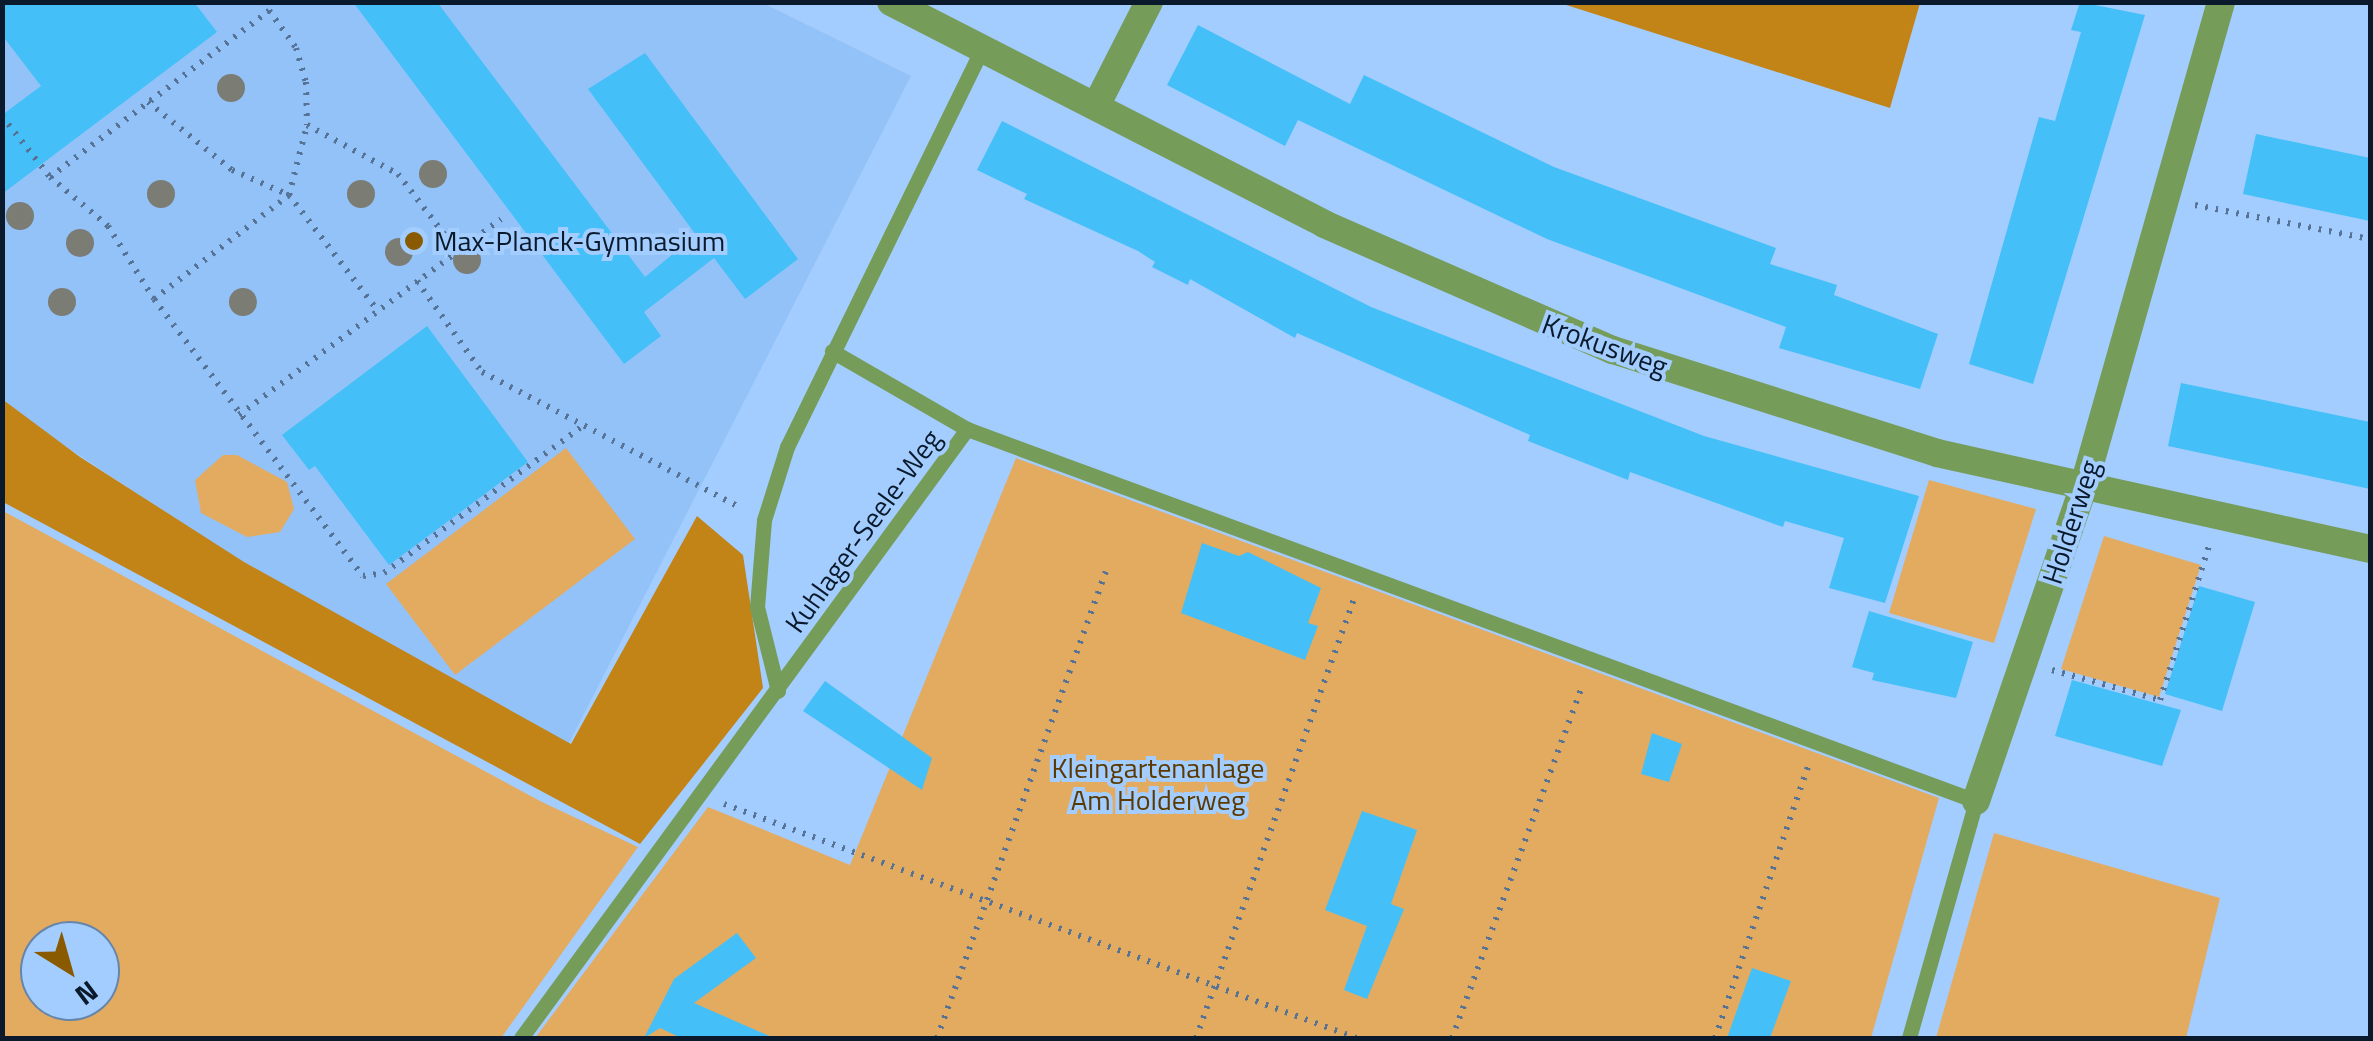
<!DOCTYPE html>
<style>
body{margin:0}
#map{position:relative;width:2373px;height:1041px;overflow:hidden;background:#a3cdff;font-family:"Titillium Web",sans-serif}
div>[style]{position:absolute}
[style*='--x']{left:calc(var(--x)*1px);top:calc(var(--y)*1px);width:calc(var(--w)*1px);rotate:calc(var(--a)*1deg)}
.built>*{inset:0;background:#93c2f9}
.green>*{inset:0;background:#e3ab60}
.forest>*{inset:0;background:#c28317}
.building>*{inset:0;background:#44bff8}
.path>*{height:6px;margin-top:-3px;transform-origin:0;background:repeating-linear-gradient(90deg,#567395 0 2.5px,transparent 0 10.5px)}
.service>*{height:15px;margin:-7.5px;padding:0 7.5px;transform-origin:7.5px;border-radius:7.5px;background:#769c5a}
.minor>*{height:28px;margin:-14px;padding:0 14px;transform-origin:14px;border-radius:14px;background:#769c5a}
.trees>*{width:28px;height:28px;margin:-14px;border-radius:50%;background:#7b7c74}
.dots>*{width:28px;height:28px;translate:-50% -50%;box-sizing:border-box;border:5px solid #a3cdff;border-radius:50%}
span{translate:-50% -50%;white-space:nowrap;text-align:center;line-height:1.15;-webkit-text-stroke:8px #a3cdff;paint-order:stroke}
.poi-label{font-size:28px;color:#0a192b}
.left{translate:0 -50%;text-align:left}
.street-label{font-size:28px;color:#0a192b}
.park-label{font-size:28px;color:#5b3a02}
.frame{position:absolute;inset:0;border:5px solid #0a192b;pointer-events:none}
.north{position:absolute;left:20px;top:921px;width:100px;height:100px;box-sizing:border-box;background:#a3cdff;border:2px solid #6685aa;border-radius:50%;rotate:143deg;font-size:28px;font-weight:700;line-height:40px;text-align:center;color:#0a192b}
.north::after{content:'';display:block;margin:auto;width:35px;height:45px;background:#8a5a00;clip-path:polygon(50% 0,100% 100%,50% 72%,0 100%)}
</style>
<div id="map">
<div class="built">
<i style="clip-path:polygon(3px 3px,763px 3px,911px 76px,568px 745px,252px 569px,3px 405px)"></i>
</div>
<div class="green">
<i style="clip-path:polygon(566px 448px,635px 539px,455px 675px,386px 584px)"></i>
<i style="clip-path:polygon(223px 455px,237px 455px,287px 482px,294px 509px,280px 532px,247px 537px,201px 513px,195px 480px)"></i>
<i style="clip-path:polygon(1016px 458px,1939px 798px,1871px 1038px,535px 1038px,708px 807px,850px 865px)"></i>
<i style="clip-path:polygon(1929px 480px,2036px 509px,1994px 643px,1889px 613px)"></i>
<i style="clip-path:polygon(evenodd,3px 511px,542px 802px,638px 847px,501px 1038px,3px 1038px,3px 511px,100px 941px,100px 1001px,40px 1001px,40px 941px,100px 941px)"></i>
<i style="clip-path:polygon(2104px 536px,2201px 565px,2159px 697px,2061px 669px)"></i>
<i style="clip-path:polygon(1994px 833px,2220px 898px,2186px 1038px,1936px 1038px)"></i>
</div>
<div class="forest">
<i style="clip-path:polygon(1560px 3px,1920px 3px,1890px 108px)"></i>
<i style="clip-path:polygon(2px 399px,80px 457px,244px 562px,571px 744px,697px 516px,743px 555px,763px 688px,640px 844px,3px 502px)"></i>
</div>
<div class="building">
<i style="clip-path:polygon(2px 2px,194px 2px,217px 32px,2px 194px,2px 115px,41px 86px,2px 35px)"></i>
<i style="clip-path:polygon(353px 2px,437px 2px,645px 277px,696px 235px,588px 89px,645px 53px,798px 259px,745px 299px,714px 258px,644px 312px,661px 336px,624px 364px)"></i>
<i style="clip-path:polygon(2080px 2px,2145px 15px,2033px 384px,1969px 364px,2039px 117px,2055px 121px,2081px 32px,2071px 30px)"></i>
<i style="clip-path:polygon(1198px 25px,1350px 104px,1364px 75px,1554px 167px,1776px 248px,1770px 264px,1837px 285px,1834px 295px,1938px 334px,1920px 389px,1779px 348px,1786px 327px,1547px 239px,1298px 120px,1285px 146px,1167px 85px)"></i>
<i style="clip-path:polygon(1002px 121px,1371px 307px,1704px 436px,1919px 496px,1885px 603px,1829px 588px,1844px 538px,1785px 521px,1783px 527px,1630px 472px,1628px 480px,1528px 441px,1530px 435px,1297px 333px,1295px 338px,1190px 279px,1188px 285px,1152px 267px,1155px 262px,1138px 251px,1024px 199px,1027px 194px,977px 170px)"></i>
<i style="clip-path:polygon(2256px 134px,2370px 158px,2370px 221px,2243px 194px)"></i>
<i style="clip-path:polygon(427px 326px,528px 462px,389px 565px,315px 466px,309px 470px,282px 435px)"></i>
<i style="clip-path:polygon(2181px 383px,2370px 422px,2370px 489px,2168px 446px)"></i>
<i style="clip-path:polygon(1202px 543px,1239px 556px,1248px 552px,1321px 588px,1308px 623px,1318px 626px,1305px 660px,1181px 613px)"></i>
<i style="clip-path:polygon(2199px 586px,2255px 602px,2222px 711px,2165px 694px)"></i>
<i style="clip-path:polygon(1869px 611px,1973px 642px,1956px 698px,1872px 680px,1874px 673px,1852px 667px)"></i>
<i style="clip-path:polygon(2072px 680px,2181px 710px,2162px 766px,2055px 736px)"></i>
<i style="clip-path:polygon(825px 681px,932px 758px,922px 790px,803px 711px)"></i>
<i style="clip-path:polygon(1652px 733px,1682px 744px,1669px 782px,1641px 774px)"></i>
<i style="clip-path:polygon(1362px 811px,1417px 830px,1391px 904px,1404px 909px,1367px 999px,1344px 990px,1367px 926px,1325px 910px)"></i>
<i style="clip-path:polygon(737px 933px,756px 958px,694px 1003px,774px 1038px,681px 1038px,660px 1028px,644px 1038px,674px 979px)"></i>
<i style="clip-path:polygon(1752px 968px,1791px 981px,1770px 1038px,1727px 1038px)"></i>
</div>
<div class="path">
<i style="--x:263;--y:2;--w:57;--a:54.3"></i>
<i style="--x:296;--y:48;--w:35;--a:74"></i>
<i style="--x:306;--y:82;--w:43;--a:88.7"></i>
<i style="--x:148;--y:102;--w:108;--a:39"></i>
<i style="--x:232;--y:170;--w:62;--a:23.7"></i>
<i style="--x:289;--y:195;--w:146;--a:52.5"></i>
<i style="--x:2;--y:116;--w:78;--a:51.8"></i>
<i style="--x:50;--y:177;--w:76;--a:40.2"></i>
<i style="--x:108;--y:226;--w:86;--a:57.8"></i>
<i style="--x:154;--y:299;--w:347;--a:53"></i>
<i style="--x:363;--y:576;--w:21;--a:-8"></i>
<i style="--x:384;--y:573;--w:249;--a:-36.5"></i>
<i style="--x:50;--y:177;--w:275;--a:-37.2"></i>
<i style="--x:2195;--y:205;--w:178;--a:11"></i>
<i style="--x:417;--y:281;--w:112;--a:54.5"></i>
<i style="--x:482;--y:372;--w:293;--a:27.7"></i>
<i style="--x:154;--y:299;--w:170;--a:-37.6"></i>
<i style="--x:289;--y:195;--w:72;--a:-75.6"></i>
<i style="--x:307;--y:125;--w:103;--a:28.3"></i>
<i style="--x:398;--y:174;--w:97;--a:52.5"></i>
<i style="--x:239;--y:415;--w:327;--a:-36.8"></i>
<i style="--x:2052;--y:670;--w:112;--a:15.5"></i>
<i style="--x:2160;--y:700;--w:166;--a:-72.4"></i>
<i style="--x:724;--y:804;--w:674;--a:20.32"></i>
<i style="--x:937;--y:1038;--w:496;--a:-70.1"></i>
<i style="--x:1196;--y:1038;--w:470;--a:-70.2"></i>
<i style="--x:1452;--y:1038;--w:377;--a:-69.7"></i>
<i style="--x:1715;--y:1038;--w:287;--a:-71.1"></i>
</div>
<div class="service">
<i style="--x:967;--y:429;--w:1075;--a:20.24"></i>
<i style="--x:1976;--y:801;--w:246;--a:105.8"></i>
<i style="--x:778;--y:691;--w:87;--a:-104"></i>
<i style="--x:757;--y:607;--w:87;--a:-85.4"></i>
<i style="--x:764;--y:520;--w:77;--a:-72.5"></i>
<i style="--x:787;--y:447;--w:443;--a:-63.9"></i>
<i style="--x:521;--y:1038;--w:755;--a:-53.78"></i>
<i style="--x:967;--y:429;--w:156;--a:-150"></i>
</div>
<div class="minor">
<i style="--x:891;--y:2;--w:487;--a:27.1"></i>
<i style="--x:1324;--y:224;--w:315;--a:23.6"></i>
<i style="--x:1613;--y:350;--w:340;--a:17.6"></i>
<i style="--x:1937;--y:453;--w:444;--a:12.5"></i>
<i style="--x:1096;--y:106;--w:117;--a:-63"></i>
<i style="--x:1976;--y:801;--w:334;--a:-71.1"></i>
<i style="--x:2084;--y:485;--w:502;--a:-74.16"></i>
</div>
<div class="trees">
<i style="left:231px;top:88px"></i>
<i style="left:433px;top:174px"></i>
<i style="left:161px;top:194px"></i>
<i style="left:361px;top:194px"></i>
<i style="left:20px;top:216px"></i>
<i style="left:80px;top:243px"></i>
<i style="left:399px;top:252px"></i>
<i style="left:467px;top:260px"></i>
<i style="left:62px;top:302px"></i>
<i style="left:243px;top:302px"></i>
</div>
<div class="dots">
<i style="left:414px;top:241px;background:#8a5a00"></i>
</div>
<div class="poi-label">
<span class="left" style="left:434px;top:241px">Max-Planck-Gymnasium</span>
</div>
<div class="street-label">
<span style="left:1605px;top:345px;rotate:20deg">Krokusweg</span>
<span style="left:2071px;top:522px;rotate:-72deg">Holderweg</span>
<span style="left:863px;top:531px;rotate:-54deg">Kuhlager-Seele-Weg</span>
</div>
<div class="park-label">
<span style="left:1158px;top:784px">Kleingartenanlage<br>Am Holderweg</span>
</div>
<div class="frame"></div>
<div class="north">N</div>
</div>
